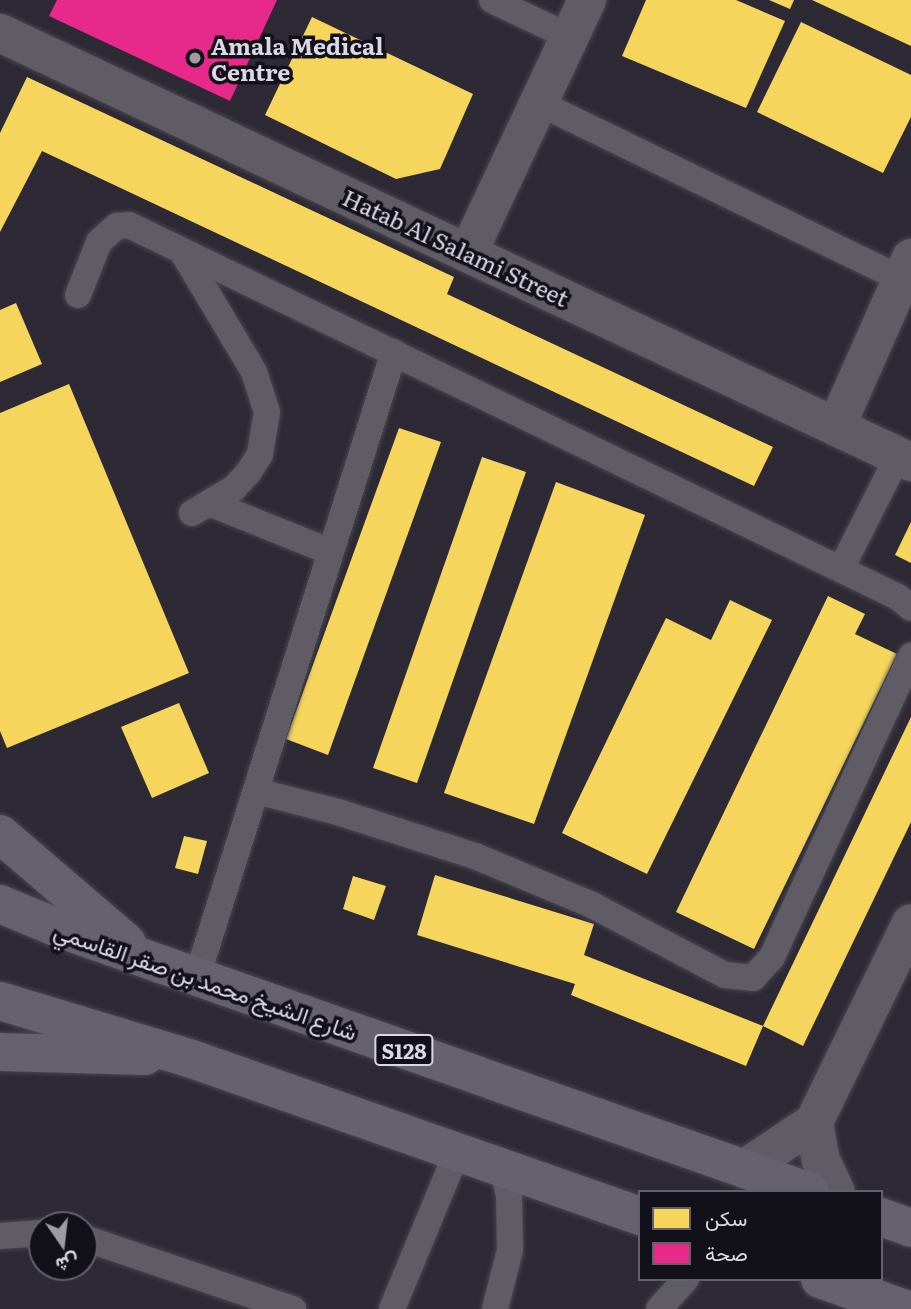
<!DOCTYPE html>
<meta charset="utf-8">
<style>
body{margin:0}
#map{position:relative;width:911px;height:1309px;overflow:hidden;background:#2d2a35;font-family:Literata,Vazirmatn,serif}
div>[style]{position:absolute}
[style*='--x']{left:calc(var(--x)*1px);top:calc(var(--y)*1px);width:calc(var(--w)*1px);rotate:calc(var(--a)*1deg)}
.homes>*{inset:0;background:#f6d55c}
.health>*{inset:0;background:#e7298a}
.roads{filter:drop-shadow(0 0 2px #494750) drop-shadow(0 0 2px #494750)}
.service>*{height:26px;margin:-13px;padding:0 13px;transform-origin:13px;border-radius:13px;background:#5f5c65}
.minor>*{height:38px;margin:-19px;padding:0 19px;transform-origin:19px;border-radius:19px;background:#5f5c65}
.primary>*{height:38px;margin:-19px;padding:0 19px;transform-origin:19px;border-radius:19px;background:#65616f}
.dots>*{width:19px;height:19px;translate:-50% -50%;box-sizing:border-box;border:4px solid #121019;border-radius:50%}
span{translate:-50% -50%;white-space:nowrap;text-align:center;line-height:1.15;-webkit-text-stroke:7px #121019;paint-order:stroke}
.shield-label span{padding:2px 5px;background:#121019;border:2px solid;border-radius:5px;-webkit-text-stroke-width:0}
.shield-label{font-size:21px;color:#dbd8e5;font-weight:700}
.poi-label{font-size:23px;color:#dbd8e5;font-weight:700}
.left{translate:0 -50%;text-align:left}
.street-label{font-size:23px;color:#dbd8e5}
.legend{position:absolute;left:638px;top:1190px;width:245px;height:91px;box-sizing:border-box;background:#121019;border:2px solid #62606b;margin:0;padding:9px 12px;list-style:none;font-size:21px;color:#dbd8e5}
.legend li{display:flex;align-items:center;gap:14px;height:35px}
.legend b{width:35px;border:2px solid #62606b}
.north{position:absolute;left:28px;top:1211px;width:70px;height:70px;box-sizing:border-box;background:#121019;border:2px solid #62606b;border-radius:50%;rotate:166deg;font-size:19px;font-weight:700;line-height:28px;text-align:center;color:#dbd8e5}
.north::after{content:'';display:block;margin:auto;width:24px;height:32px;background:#9e9ba7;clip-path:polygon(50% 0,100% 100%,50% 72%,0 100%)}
</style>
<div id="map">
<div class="homes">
<i style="clip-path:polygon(646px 0,736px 0,785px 21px,746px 108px,622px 56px)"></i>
<i style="clip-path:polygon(769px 0,794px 0,790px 9px)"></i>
<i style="clip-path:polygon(812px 0,911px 0,911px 46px)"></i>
<i style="clip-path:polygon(312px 17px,473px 94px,440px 169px,396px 179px,265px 115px)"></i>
<i style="clip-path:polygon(801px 22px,911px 75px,911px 117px,883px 173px,757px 112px)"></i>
<i style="clip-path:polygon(27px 77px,454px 277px,447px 294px,773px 447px,754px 486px,42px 151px,0 232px,0 133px)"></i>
<i style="clip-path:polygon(16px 303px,42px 364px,0 382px,0 310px)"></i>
<i style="clip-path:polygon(69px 384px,189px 673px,7px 748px,0 731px,0 413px)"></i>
<i style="clip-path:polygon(399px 428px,441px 442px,328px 755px,286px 739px)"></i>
<i style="clip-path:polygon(482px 457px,526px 472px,417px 783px,373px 768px)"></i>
<i style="clip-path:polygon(556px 482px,645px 515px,534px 824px,444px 793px)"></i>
<i style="clip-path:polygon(911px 522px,911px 563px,895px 555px)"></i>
<i style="clip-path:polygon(828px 596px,865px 614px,855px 634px,897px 654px,754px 949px,676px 912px)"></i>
<i style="clip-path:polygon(730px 600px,772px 620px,647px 874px,562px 833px,666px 618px,711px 640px)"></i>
<i style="clip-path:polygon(179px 703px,209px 773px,152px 798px,121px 727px)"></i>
<i style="clip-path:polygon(911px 717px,911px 822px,803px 1046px,763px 1026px)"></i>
<i style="clip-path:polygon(184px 836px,207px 841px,198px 874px,175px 868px)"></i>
<i style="clip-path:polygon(435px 875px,594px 924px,584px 955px,763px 1026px,746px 1066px,571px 995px,575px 984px,417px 935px)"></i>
<i style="clip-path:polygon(353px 876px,386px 886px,374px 920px,343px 909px)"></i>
</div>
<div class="health">
<i style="clip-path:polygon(57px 0,277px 0,230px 101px,49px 16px)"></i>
</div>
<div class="roads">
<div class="service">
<i style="--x:492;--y:0;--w:86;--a:25.4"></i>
<i style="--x:539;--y:103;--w:403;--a:25.9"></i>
<i style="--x:182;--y:251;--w:141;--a:59.2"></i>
<i style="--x:254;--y:372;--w:42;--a:72"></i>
<i style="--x:267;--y:412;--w:43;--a:99.5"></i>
<i style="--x:260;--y:454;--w:22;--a:122"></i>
<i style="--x:248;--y:473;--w:21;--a:133"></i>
<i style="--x:234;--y:488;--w:49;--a:149.2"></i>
<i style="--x:78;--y:295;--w:57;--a:-68.4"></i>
<i style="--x:99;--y:242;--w:24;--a:-42"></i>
<i style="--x:117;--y:226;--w:12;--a:-5"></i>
<i style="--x:129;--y:225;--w:854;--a:25.82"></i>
<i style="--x:898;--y:597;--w:17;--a:40"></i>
<i style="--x:209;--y:503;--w:131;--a:21.9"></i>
<i style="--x:841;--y:569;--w:127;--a:-63.2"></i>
<i style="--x:256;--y:791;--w:85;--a:14.4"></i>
<i style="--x:338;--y:812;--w:144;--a:17.8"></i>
<i style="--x:475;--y:856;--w:127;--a:22.7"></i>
<i style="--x:592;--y:905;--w:150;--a:27.8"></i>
<i style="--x:725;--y:975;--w:28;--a:6"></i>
<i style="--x:753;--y:978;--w:28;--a:-48"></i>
<i style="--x:772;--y:957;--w:332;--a:-65.2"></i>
<i style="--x:197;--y:977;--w:655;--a:-72.51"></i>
<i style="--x:0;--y:1236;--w:42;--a:-4.1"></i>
<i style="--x:84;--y:1238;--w:221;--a:18.8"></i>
<i style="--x:392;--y:1309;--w:170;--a:-67.5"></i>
<i style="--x:495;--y:1309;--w:61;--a:-75.7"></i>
<i style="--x:510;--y:1250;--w:55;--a:-91"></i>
<i style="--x:509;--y:1195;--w:28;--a:-103"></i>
<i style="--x:659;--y:1309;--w:40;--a:-48"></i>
</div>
<div class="minor">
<i style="--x:0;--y:33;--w:1007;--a:25.22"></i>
<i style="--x:468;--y:253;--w:280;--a:-64.8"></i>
<i style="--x:836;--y:427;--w:185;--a:-66.1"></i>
<i style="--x:814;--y:1122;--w:39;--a:80"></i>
<i style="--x:821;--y:1160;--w:35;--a:65"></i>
<i style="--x:744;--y:1169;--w:84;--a:-33.9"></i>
<i style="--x:814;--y:1122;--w:221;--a:-64"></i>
</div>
<div class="primary">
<i style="--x:0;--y:834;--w:167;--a:40.6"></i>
<i style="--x:0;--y:904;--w:63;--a:22.5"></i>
<i style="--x:58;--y:928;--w:797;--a:19.34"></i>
<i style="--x:0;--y:1001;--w:197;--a:16.8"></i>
<i style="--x:189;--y:1058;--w:478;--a:19.3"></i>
<i style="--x:0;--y:1052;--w:145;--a:1.6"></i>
<i style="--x:881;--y:1217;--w:32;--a:20"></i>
<i style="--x:820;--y:1279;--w:90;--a:19.4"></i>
</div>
</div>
<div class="dots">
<i style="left:195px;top:58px;background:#9e9ba7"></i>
</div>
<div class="shield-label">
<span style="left:404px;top:1050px">S128</span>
</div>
<div class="poi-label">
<span class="left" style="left:211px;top:58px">Amala Medical<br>Centre</span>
</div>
<div class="street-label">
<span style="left:456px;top:247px;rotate:25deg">Hatab Al Salami Street</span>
<span style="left:206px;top:980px;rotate:19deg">شارع الشيخ محمد بن صقر القاسمي</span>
</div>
<ul class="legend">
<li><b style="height:19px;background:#f6d55c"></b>سكن</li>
<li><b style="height:19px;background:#e7298a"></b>صحة</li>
</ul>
<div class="north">ش</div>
</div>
